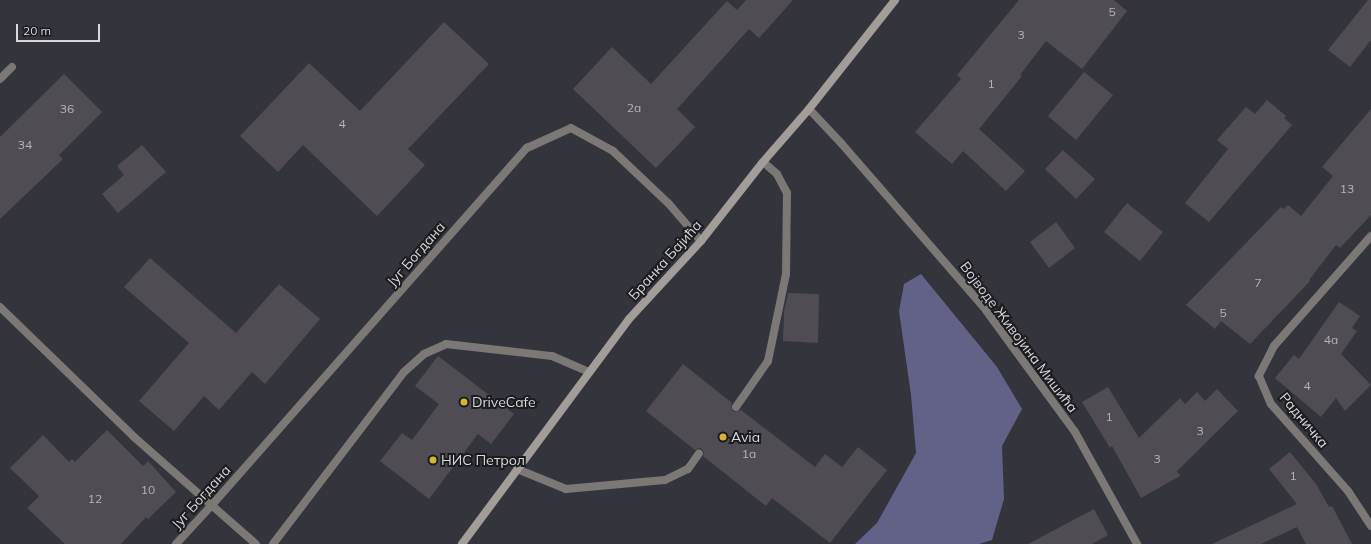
<!DOCTYPE html>
<meta charset="utf-8">
<style>
body{margin:0}
#map{position:relative;width:1371px;height:544px;overflow:hidden;background:#34343c;font-family:Mulish,sans-serif}
div>[style]{position:absolute}
[style*='--x']{left:calc(var(--x)*1px);top:calc(var(--y)*1px);width:calc(var(--w)*1px);rotate:calc(var(--a)*1deg)}
.forest>*{inset:0;background:#626289}
.building>*{inset:0;background:#504c53}
.service>*{height:8px;margin:-4px;padding:0 4px;transform-origin:4px;border-radius:4px;background:#7b7875}
.minor>*{height:8px;margin:-4px;padding:0 4px;transform-origin:4px;border-radius:4px;background:#7b7875}
.secondary>*{height:8px;margin:-4px;padding:0 4px;transform-origin:4px;border-radius:4px;background:#a39d99}
.dots>*{width:11px;height:11px;translate:-50% -50%;box-sizing:border-box;border:2px solid #1c1c20;border-radius:50%}
span{translate:-50% -50%;white-space:nowrap;text-align:center;line-height:1.15;-webkit-text-stroke:4px #1c1c20;paint-order:stroke}
.number-label{font-size:12px;color:#b5b4ba}
.number-label span{-webkit-text-stroke-width:0}
.street-label{font-size:14px;color:#d7d7dc}
.poi-label{font-size:14px;color:#d7d7dc}
.left{translate:0 -50%;text-align:left}
.scale{position:absolute;left:16px;top:24px;width:84px;height:18px;box-sizing:border-box;border:2px solid #d7d7dc;border-top:0;padding-left:5px;font-size:12px;line-height:14px;white-space:nowrap;color:#d7d7dc;-webkit-text-stroke:3px #1c1c20;paint-order:stroke}
</style>
<div id="map">
<div class="forest">
<i style="clip-path:polygon(921px 274px,997px 367px,1022px 409px,1002px 446px,1004px 499px,992px 540px,979px 544px,855px 544px,877px 523px,916px 453px,911px 395px,899px 311px,904px 284px)"></i>
</div>
<div class="building">
<i style="clip-path:polygon(746px 0,793px 0,759px 38px,749px 29px,677px 109px,695px 127px,656px 168px,573px 89px,612px 47px,651px 84px,727px 1px,737px 10px)"></i>
<i style="clip-path:polygon(1019px 0,1114px 0,1127px 11px,1082px 69px,1046px 41px,1020px 75px,1022px 76px,979px 129px,1025px 171px,1006px 191px,963px 151px,952px 164px,915px 132px,961px 79px,957px 75px)"></i>
<i style="clip-path:polygon(1368px 0,1371px 0,1371px 40px,1350px 67px,1328px 50px)"></i>
<i style="clip-path:polygon(444px 22px,489px 64px,408px 149px,425px 165px,377px 216px,303px 145px,278px 172px,240px 136px,309px 63px,360px 111px)"></i>
<i style="clip-path:polygon(1084px 72px,1113px 95px,1076px 140px,1048px 116px)"></i>
<i style="clip-path:polygon(64px 74px,102px 112px,59px 155px,63px 159px,0 219px,0 137px)"></i>
<i style="clip-path:polygon(1267px 100px,1286px 116px,1284px 118px,1292px 125px,1209px 222px,1185px 203px,1228px 149px,1217px 140px,1246px 107px,1255px 114px)"></i>
<i style="clip-path:polygon(1371px 109px,1371px 215px,1340px 248px,1336px 245px,1309px 280px,1310px 281px,1250px 344px,1221px 321px,1215px 329px,1186px 305px,1281px 207px,1284px 209px,1288px 205px,1301px 216px,1333px 176px,1322px 167px)"></i>
<i style="clip-path:polygon(142px 145px,166px 172px,118px 213px,102px 194px,124px 175px,117px 166px)"></i>
<i style="clip-path:polygon(1063px 150px,1095px 179px,1076px 199px,1045px 169px)"></i>
<i style="clip-path:polygon(1127px 203px,1163px 232px,1140px 261px,1104px 232px)"></i>
<i style="clip-path:polygon(1056px 222px,1075px 248px,1049px 268px,1030px 242px)"></i>
<i style="clip-path:polygon(150px 258px,236px 333px,279px 284px,320px 319px,265px 384px,252px 372px,219px 410px,204px 396px,174px 431px,139px 401px,189px 343px,124px 287px)"></i>
<i style="clip-path:polygon(788px 293px,819px 294px,818px 343px,783px 341px,784px 312px)"></i>
<i style="clip-path:polygon(1339px 302px,1360px 316px,1352px 328px,1357px 331px,1341px 354px,1371px 385px,1345px 411px,1336px 398px,1321px 417px,1275px 378px,1294px 355px,1299px 359px)"></i>
<i style="clip-path:polygon(438px 356px,514px 414px,491px 444px,478px 434px,429px 499px,380px 461px,402px 433px,412px 440px,439px 404px,415px 386px)"></i>
<i style="clip-path:polygon(683px 364px,732px 403px,731px 407px,733px 411px,736px 412px,741px 410px,815px 467px,825px 454px,842px 467px,858px 447px,887px 470px,830px 543px,772px 498px,766px 506px,703px 456px,704px 453px,702px 449px,699px 448px,695px 450px,646px 411px)"></i>
<i style="clip-path:polygon(1108px 387px,1139px 438px,1180px 398px,1185px 404px,1197px 392px,1205px 401px,1217px 389px,1238px 411px,1177px 471px,1180px 476px,1141px 498px,1112px 446px,1110px 448px,1082px 402px)"></i>
<i style="clip-path:polygon(107px 430px,143px 466px,148px 461px,176px 492px,148px 519px,146px 517px,121px 544px,65px 544px,27px 508px,39px 496px,10px 468px,43px 435px,69px 462px,72px 459px,75px 462px)"></i>
<i style="clip-path:polygon(1290px 452px,1316px 484px,1329px 507px,1332px 506px,1352px 544px,1306px 544px,1297px 527px,1261px 544px,1212px 544px,1297px 504px,1269px 469px)"></i>
<i style="clip-path:polygon(1094px 509px,1108px 535px,1092px 544px,1028px 544px)"></i>
</div>
<div class="service">
<i style="--x:736;--y:407;--w:56;--a:-55.2"></i>
<i style="--x:768;--y:361;--w:89;--a:-78.3"></i>
<i style="--x:786;--y:274;--w:81;--a:-89.3"></i>
<i style="--x:787;--y:193;--w:21;--a:-118"></i>
<i style="--x:777;--y:174;--w:18;--a:-139"></i>
<i style="--x:517;--y:469;--w:53;--a:22.2"></i>
<i style="--x:566;--y:489;--w:99;--a:-5.2"></i>
<i style="--x:665;--y:480;--w:25;--a:-26"></i>
<i style="--x:688;--y:469;--w:19;--a:-55"></i>
<i style="--x:273;--y:544;--w:216;--a:-52.7"></i>
<i style="--x:404;--y:372;--w:27;--a:-42"></i>
<i style="--x:424;--y:354;--w:24;--a:-24"></i>
<i style="--x:446;--y:344;--w:107;--a:6.5"></i>
<i style="--x:552;--y:356;--w:40;--a:23.4"></i>
</div>
<div class="minor">
<i style="--x:0;--y:79;--w:17;--a:-45"></i>
<i style="--x:809;--y:109;--w:47;--a:46.7"></i>
<i style="--x:841;--y:143;--w:215;--a:49"></i>
<i style="--x:982;--y:305;--w:157;--a:53.8"></i>
<i style="--x:1075;--y:432;--w:128;--a:61"></i>
<i style="--x:1371;--y:236;--w:147;--a:131.4"></i>
<i style="--x:1274;--y:346;--w:34;--a:117"></i>
<i style="--x:1259;--y:376;--w:30;--a:67"></i>
<i style="--x:1271;--y:404;--w:116;--a:48.5"></i>
<i style="--x:1348;--y:491;--w:42;--a:56.7"></i>
<i style="--x:0;--y:307;--w:187;--a:44.1"></i>
<i style="--x:134;--y:437;--w:162;--a:41.3"></i>
<i style="--x:176;--y:544;--w:52;--a:-47.4"></i>
<i style="--x:211;--y:506;--w:478;--a:-48.6"></i>
<i style="--x:527;--y:148;--w:48;--a:-24.4"></i>
<i style="--x:571;--y:128;--w:48;--a:28.7"></i>
<i style="--x:613;--y:151;--w:77;--a:43.4"></i>
<i style="--x:669;--y:204;--w:49;--a:49.1"></i>
</div>
<div class="secondary">
<i style="--x:462;--y:544;--w:280;--a:-53.4"></i>
<i style="--x:629;--y:319;--w:106;--a:-47.3"></i>
<i style="--x:701;--y:241;--w:100;--a:-51.9"></i>
<i style="--x:763;--y:162;--w:70;--a:-49"></i>
<i style="--x:809;--y:109;--w:139;--a:-51.7"></i>
</div>
<div class="dots">
<i style="left:464px;top:402px;background:#d5b534"></i>
<i style="left:723px;top:437px;background:#d5b534"></i>
<i style="left:433px;top:460px;background:#d5b534"></i>
</div>
<div class="number-label">
<span style="left:1112px;top:12px">5</span>
<span style="left:1021px;top:35px">3</span>
<span style="left:991px;top:84px">1</span>
<span style="left:634px;top:108px">2a</span>
<span style="left:67px;top:109px">36</span>
<span style="left:342px;top:124px">4</span>
<span style="left:25px;top:145px">34</span>
<span style="left:1347px;top:189px">13</span>
<span style="left:1258px;top:283px">7</span>
<span style="left:1223px;top:313px">5</span>
<span style="left:1331px;top:340px">4a</span>
<span style="left:1307px;top:386px">4</span>
<span style="left:1109px;top:417px">1</span>
<span style="left:1200px;top:431px">3</span>
<span style="left:749px;top:454px">1a</span>
<span style="left:1157px;top:459px">3</span>
<span style="left:1293px;top:476px">1</span>
<span style="left:148px;top:490px">10</span>
<span style="left:95px;top:499px">12</span>
</div>
<div class="street-label">
<span style="left:416px;top:254px;rotate:-49deg">Југ Богдана</span>
<span style="left:665px;top:260px;rotate:-48deg">Бранка Бајића</span>
<span style="left:1019px;top:337px;rotate:53deg">Војводе Живојина Мишића</span>
<span style="left:1304px;top:420px;rotate:50deg">Радничка</span>
<span style="left:201px;top:497px;rotate:-48deg">Југ Богдана</span>
</div>
<div class="poi-label">
<span class="left" style="left:472px;top:402px">DriveCafe</span>
<span class="left" style="left:731px;top:437px">Avia</span>
<span class="left" style="left:441px;top:460px">НИС Петрол</span>
</div>
<div class="scale">20 m</div>
</div>
